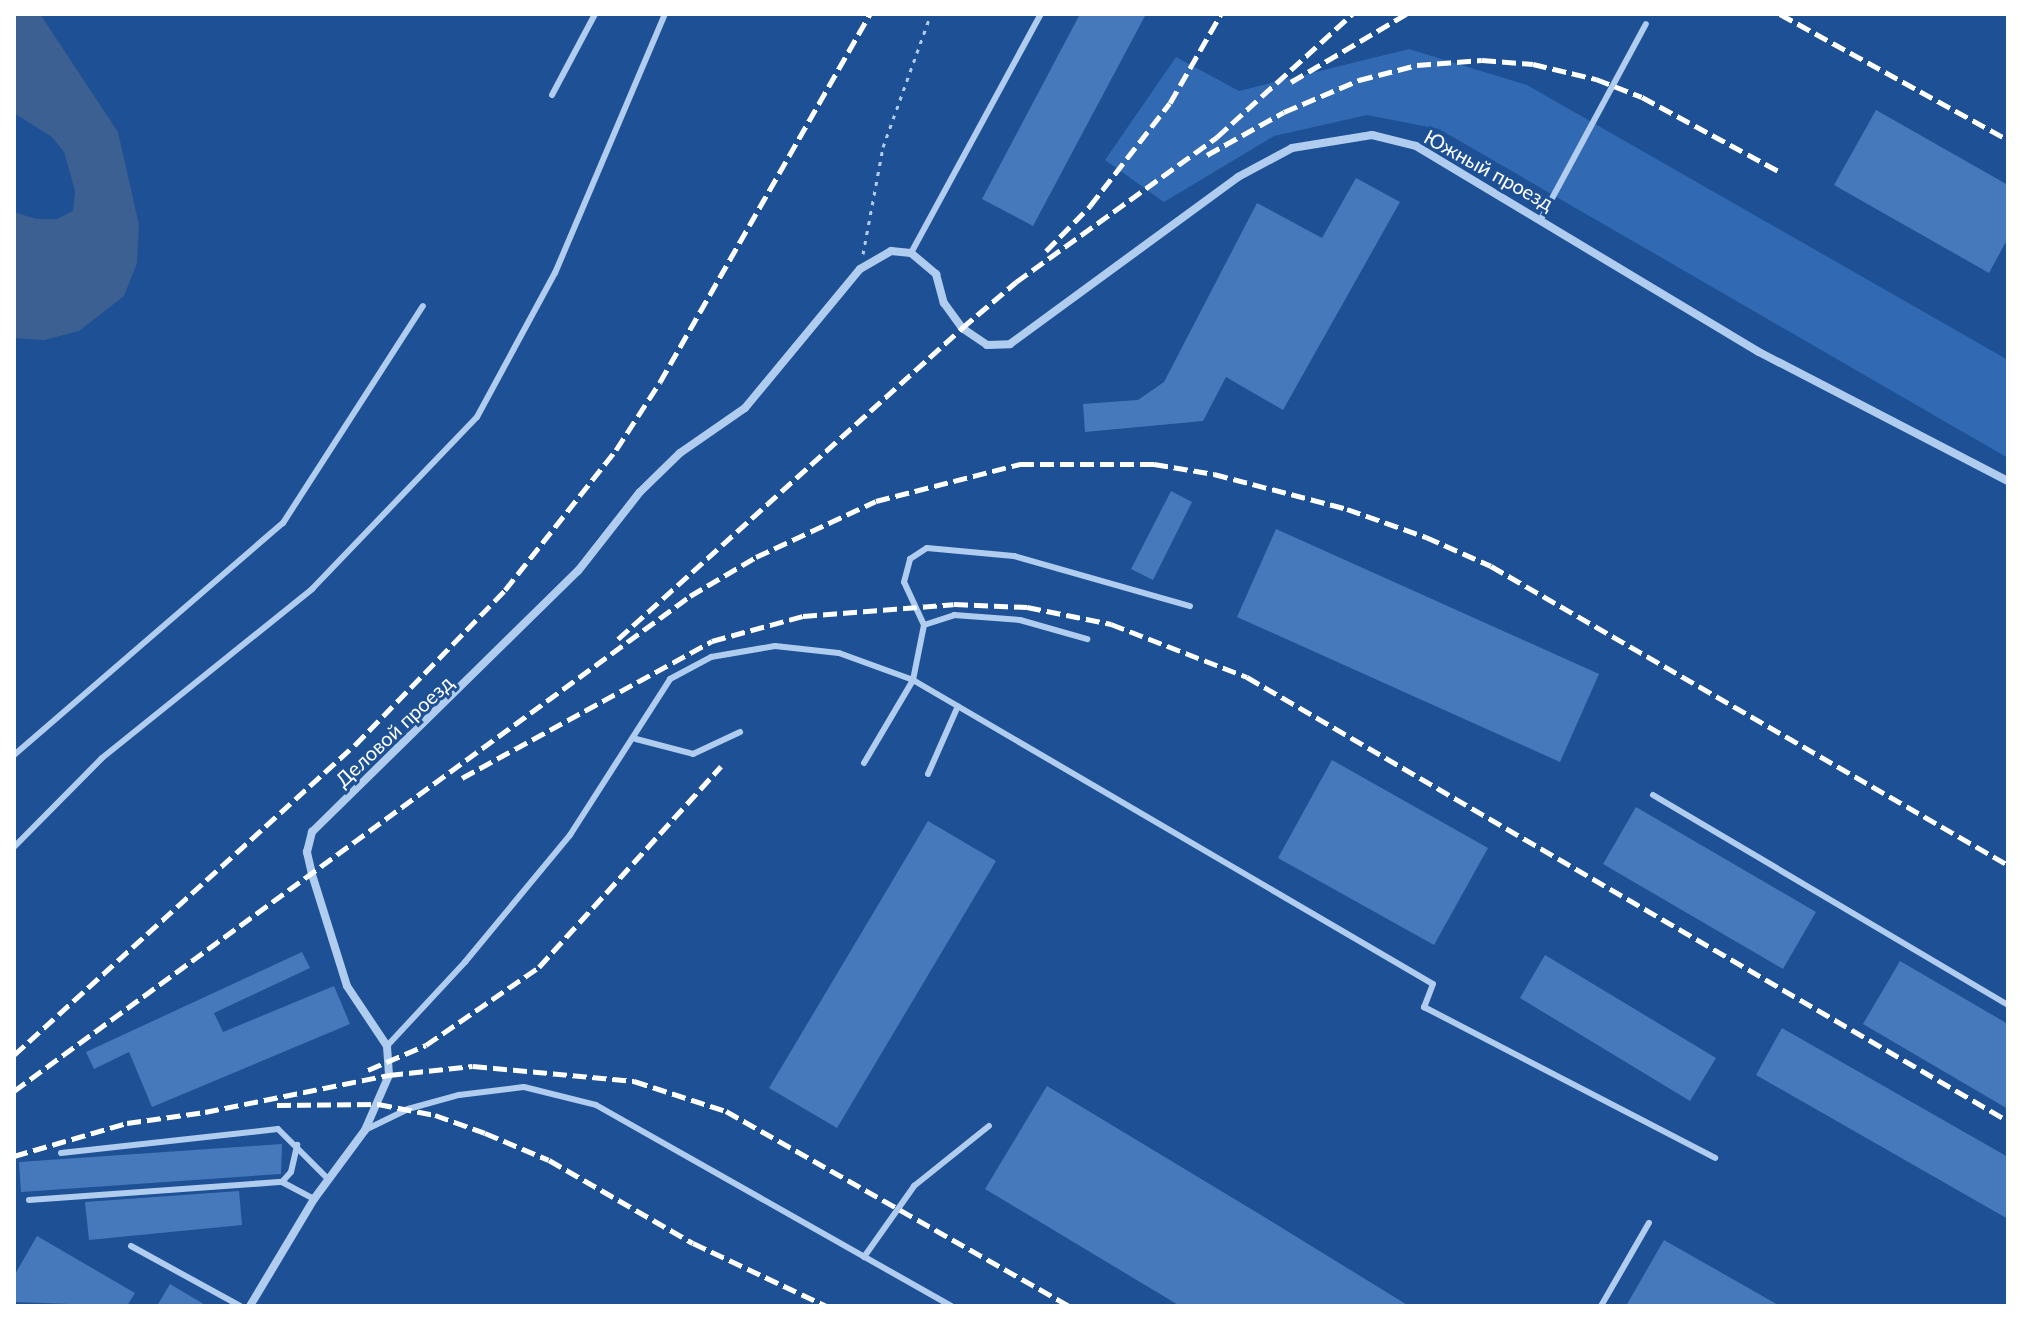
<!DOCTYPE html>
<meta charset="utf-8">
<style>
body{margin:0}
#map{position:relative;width:2022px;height:1320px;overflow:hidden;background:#1d5094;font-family:Lato,sans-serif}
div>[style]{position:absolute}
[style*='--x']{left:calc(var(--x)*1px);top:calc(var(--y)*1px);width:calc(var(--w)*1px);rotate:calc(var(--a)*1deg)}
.green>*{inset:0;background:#316ab2}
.water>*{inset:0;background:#3c6091}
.building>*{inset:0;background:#4679bb}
.path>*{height:3px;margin-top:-1.5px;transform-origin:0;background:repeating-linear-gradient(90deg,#b0ccef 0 4px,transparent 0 10px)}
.service>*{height:6px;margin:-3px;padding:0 3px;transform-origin:3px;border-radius:3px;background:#b0ccef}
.minor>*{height:8px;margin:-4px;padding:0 4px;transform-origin:4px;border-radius:4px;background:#b0ccef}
.rail>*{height:5px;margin-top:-2.5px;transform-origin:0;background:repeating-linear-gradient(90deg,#fff 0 14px,transparent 0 20px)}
span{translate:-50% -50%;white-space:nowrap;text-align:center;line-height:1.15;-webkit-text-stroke:6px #1d5094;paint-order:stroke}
.street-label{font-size:20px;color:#fff}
.frame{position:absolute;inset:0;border:16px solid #fff;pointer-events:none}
</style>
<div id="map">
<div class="green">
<i style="clip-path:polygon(1409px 49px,1527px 85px,2008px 360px,2008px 458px,1439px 129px,1367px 115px,1274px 136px,1164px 202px,1105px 160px,1176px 57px,1239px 91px)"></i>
</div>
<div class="water">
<i style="clip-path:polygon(14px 14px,40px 14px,118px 132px,139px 225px,137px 263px,124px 296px,79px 331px,44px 340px,14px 338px,14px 212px,36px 219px,57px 219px,73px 211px,75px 191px,64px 152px,52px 137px,14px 113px)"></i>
</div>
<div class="building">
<i style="clip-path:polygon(1080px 14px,1146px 14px,1033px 226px,982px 199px)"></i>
<i style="clip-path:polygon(1876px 110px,2008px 185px,2008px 238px,1989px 273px,1834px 185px)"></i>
<i style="clip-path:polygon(1356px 178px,1400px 202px,1283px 410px,1226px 377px,1203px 421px,1085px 432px,1083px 404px,1138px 400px,1164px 382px,1257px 203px,1322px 238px)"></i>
<i style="clip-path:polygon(1171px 491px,1192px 502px,1153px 580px,1131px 569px)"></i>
<i style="clip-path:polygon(1276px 529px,1599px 674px,1560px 762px,1237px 617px)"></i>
<i style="clip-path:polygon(1332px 760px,1488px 848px,1434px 945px,1278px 858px)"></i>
<i style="clip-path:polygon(1636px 807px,1816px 912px,1783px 969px,1603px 864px)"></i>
<i style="clip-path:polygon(928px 821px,996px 861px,837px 1128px,769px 1088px)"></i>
<i style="clip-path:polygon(302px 952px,310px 968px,214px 1013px,223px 1032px,334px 986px,350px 1024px,152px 1107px,129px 1052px,94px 1069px,86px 1052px)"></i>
<i style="clip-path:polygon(1545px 955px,1716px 1058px,1690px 1101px,1520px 998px)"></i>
<i style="clip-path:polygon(1900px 961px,2008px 1024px,2008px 1109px,1863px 1024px)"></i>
<i style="clip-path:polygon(1782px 1028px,2008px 1157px,2008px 1219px,1756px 1075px)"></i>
<i style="clip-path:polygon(1047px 1086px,1261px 1215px,1409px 1306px,1180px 1306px,985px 1189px)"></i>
<i style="clip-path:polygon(282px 1144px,281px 1174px,21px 1192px,19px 1162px)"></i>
<i style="clip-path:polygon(239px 1191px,242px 1225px,89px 1240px,85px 1202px)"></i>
<i style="clip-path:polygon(37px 1236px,135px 1293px,127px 1306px,14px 1302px,14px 1276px)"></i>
<i style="clip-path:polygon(1664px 1240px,1780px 1306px,1626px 1306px)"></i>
<i style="clip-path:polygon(170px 1284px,207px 1306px,157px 1306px)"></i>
</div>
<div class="path">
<i style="--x:863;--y:254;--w:109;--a:-79.4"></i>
<i style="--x:883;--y:147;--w:141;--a:-70.2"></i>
</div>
<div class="service">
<i style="--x:552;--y:95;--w:92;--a:-62"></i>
<i style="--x:1542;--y:217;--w:219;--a:-61.7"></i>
<i style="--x:911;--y:253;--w:272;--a:-61.5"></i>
<i style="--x:924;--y:625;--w:32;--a:-18"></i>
<i style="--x:954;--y:615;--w:66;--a:4.3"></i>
<i style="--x:1020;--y:620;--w:70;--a:15.8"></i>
<i style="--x:636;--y:739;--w:59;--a:14.7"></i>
<i style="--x:693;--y:754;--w:52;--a:-25.1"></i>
<i style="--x:14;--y:755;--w:355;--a:-40.8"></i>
<i style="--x:283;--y:523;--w:258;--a:-57.2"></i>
<i style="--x:864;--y:763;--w:96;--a:-59.4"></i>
<i style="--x:913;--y:680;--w:56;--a:-78.7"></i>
<i style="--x:924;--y:625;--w:47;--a:-114.9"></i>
<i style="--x:904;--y:582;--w:24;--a:-75"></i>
<i style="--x:910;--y:559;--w:20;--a:-33"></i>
<i style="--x:927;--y:548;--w:87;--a:5.3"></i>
<i style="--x:1014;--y:556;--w:183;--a:15.9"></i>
<i style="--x:928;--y:774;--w:74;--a:-66.2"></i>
<i style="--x:1653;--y:795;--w:412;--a:30.6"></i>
<i style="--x:14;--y:847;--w:125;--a:-45.3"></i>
<i style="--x:102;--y:758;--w:270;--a:-38.8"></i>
<i style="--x:312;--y:589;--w:238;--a:-46.2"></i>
<i style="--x:477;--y:417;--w:164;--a:-61.6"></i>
<i style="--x:555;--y:273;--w:281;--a:-67"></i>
<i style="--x:387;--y:1046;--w:115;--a:-47.1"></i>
<i style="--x:465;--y:962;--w:165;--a:-50.4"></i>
<i style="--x:570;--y:835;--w:185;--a:-57.3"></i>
<i style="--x:670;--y:679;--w:47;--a:-28.2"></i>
<i style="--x:711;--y:657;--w:65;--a:-9.8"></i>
<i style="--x:775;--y:646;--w:64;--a:6.2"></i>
<i style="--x:839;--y:653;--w:79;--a:20"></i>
<i style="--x:913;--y:680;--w:602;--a:30.31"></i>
<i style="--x:1433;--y:984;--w:25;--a:111"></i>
<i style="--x:1424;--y:1007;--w:328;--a:27.4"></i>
<i style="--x:365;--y:1130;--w:48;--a:-26"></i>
<i style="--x:408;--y:1109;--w:53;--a:-15.4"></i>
<i style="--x:459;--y:1095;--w:65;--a:-7"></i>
<i style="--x:524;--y:1087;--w:74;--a:14"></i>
<i style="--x:596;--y:1105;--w:408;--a:29.5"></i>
<i style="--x:61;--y:1153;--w:218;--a:-6.3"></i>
<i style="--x:278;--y:1129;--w:71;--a:45"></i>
<i style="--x:282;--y:1182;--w:13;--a:-48"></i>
<i style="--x:291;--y:1172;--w:28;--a:-77"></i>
<i style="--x:29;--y:1200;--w:254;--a:-4.1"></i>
<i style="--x:282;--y:1182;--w:36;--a:28"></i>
<i style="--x:131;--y:1246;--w:124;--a:28.8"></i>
<i style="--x:864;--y:1257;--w:87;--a:-54.8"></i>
<i style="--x:914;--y:1186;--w:96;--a:-38.7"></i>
<i style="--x:1601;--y:1306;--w:96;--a:-60"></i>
</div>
<div class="minor">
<i style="--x:250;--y:1306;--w:125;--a:-59.1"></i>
<i style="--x:314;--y:1199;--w:86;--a:-53.5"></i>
<i style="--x:365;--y:1130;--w:60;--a:-66.4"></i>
<i style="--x:389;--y:1075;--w:29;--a:-94"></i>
<i style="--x:387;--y:1046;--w:72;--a:-123.7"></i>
<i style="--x:347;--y:986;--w:117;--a:-107.4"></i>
<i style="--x:312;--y:874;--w:23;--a:-103"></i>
<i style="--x:307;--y:852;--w:21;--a:-76"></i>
<i style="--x:312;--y:832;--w:373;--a:-44.5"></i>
<i style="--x:578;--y:571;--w:100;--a:-51.9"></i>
<i style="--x:640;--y:492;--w:56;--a:-44.3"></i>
<i style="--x:680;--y:453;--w:79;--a:-34.7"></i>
<i style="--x:745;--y:408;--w:180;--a:-50.4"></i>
<i style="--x:860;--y:269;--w:36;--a:-30"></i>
<i style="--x:891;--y:251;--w:20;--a:6"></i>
<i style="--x:911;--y:253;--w:33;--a:40"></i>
<i style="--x:936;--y:274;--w:30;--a:75"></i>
<i style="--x:944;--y:303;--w:31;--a:54"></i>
<i style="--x:962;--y:328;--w:30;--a:34"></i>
<i style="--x:987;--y:345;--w:23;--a:-2"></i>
<i style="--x:1010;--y:344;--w:283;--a:-36.2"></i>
<i style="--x:1238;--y:177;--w:61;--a:-28.2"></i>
<i style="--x:1292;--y:148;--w:81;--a:-9.2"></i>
<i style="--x:1372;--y:135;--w:45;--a:14"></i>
<i style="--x:1416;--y:146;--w:400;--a:31"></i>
<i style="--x:1759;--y:352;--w:280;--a:27.4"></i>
</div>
<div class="rail">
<i style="--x:1780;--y:14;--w:260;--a:28.9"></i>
<i style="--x:1291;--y:82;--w:134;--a:-30.6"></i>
<i style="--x:1207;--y:155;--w:88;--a:-29.2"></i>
<i style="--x:1284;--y:112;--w:82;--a:-23.1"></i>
<i style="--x:1359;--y:80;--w:60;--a:-14.5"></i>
<i style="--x:1417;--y:65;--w:65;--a:-4.4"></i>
<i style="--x:1482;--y:60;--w:51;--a:4.5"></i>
<i style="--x:1533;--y:64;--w:65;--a:13.4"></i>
<i style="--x:1596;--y:79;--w:49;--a:21.4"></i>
<i style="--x:1642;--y:97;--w:159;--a:28.5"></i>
<i style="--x:1046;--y:251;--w:63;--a:-45.6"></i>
<i style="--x:1090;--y:206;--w:130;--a:-52.2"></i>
<i style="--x:1170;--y:103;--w:103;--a:-60.2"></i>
<i style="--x:618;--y:639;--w:464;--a:-42.1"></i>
<i style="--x:962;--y:328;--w:71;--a:-40.4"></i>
<i style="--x:1016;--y:282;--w:248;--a:-35.8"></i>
<i style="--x:1217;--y:137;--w:183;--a:-42.3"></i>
<i style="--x:462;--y:778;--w:285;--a:-28.7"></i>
<i style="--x:712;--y:641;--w:94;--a:-15.4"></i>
<i style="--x:803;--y:616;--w:151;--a:-4.5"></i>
<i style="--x:954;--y:604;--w:73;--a:2.4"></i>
<i style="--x:1027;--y:607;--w:86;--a:11.4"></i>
<i style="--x:1111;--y:624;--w:146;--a:21.3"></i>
<i style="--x:1247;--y:677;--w:881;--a:30.26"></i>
<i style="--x:14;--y:1055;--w:461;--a:-42.3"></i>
<i style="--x:355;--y:745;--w:216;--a:-45.9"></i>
<i style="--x:505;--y:590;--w:179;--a:-51.6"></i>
<i style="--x:616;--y:450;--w:81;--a:-57.1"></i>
<i style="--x:660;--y:382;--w:424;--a:-60.3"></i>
<i style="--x:368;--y:1070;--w:63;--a:-23.3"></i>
<i style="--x:426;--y:1045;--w:137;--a:-34.6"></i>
<i style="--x:539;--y:967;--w:271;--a:-47.8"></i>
<i style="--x:14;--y:1091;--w:838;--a:-36.21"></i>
<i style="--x:690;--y:596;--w:77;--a:-30.6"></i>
<i style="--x:756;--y:557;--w:132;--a:-25"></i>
<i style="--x:876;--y:501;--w:149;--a:-14.4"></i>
<i style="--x:1020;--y:464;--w:134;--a:0"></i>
<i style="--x:1154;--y:464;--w:61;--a:9.5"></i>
<i style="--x:1214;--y:474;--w:138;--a:14.7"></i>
<i style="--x:1347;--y:509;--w:84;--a:19.5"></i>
<i style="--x:1426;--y:537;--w:71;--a:24"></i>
<i style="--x:1491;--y:566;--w:597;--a:30.04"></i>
<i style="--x:277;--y:1105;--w:101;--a:-0.6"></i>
<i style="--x:378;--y:1104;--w:58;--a:10.9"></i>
<i style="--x:435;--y:1115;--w:53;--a:19.8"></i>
<i style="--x:485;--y:1133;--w:69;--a:22.9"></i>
<i style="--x:549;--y:1160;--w:166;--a:30"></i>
<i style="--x:693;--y:1243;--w:147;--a:25.3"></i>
<i style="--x:14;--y:1156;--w:118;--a:-16.3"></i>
<i style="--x:127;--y:1123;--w:79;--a:-8"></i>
<i style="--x:205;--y:1112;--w:188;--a:-11.4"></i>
<i style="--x:389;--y:1075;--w:84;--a:-6.1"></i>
<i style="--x:473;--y:1066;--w:162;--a:5.3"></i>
<i style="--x:634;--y:1081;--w:97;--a:18.1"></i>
<i style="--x:726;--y:1111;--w:395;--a:29.6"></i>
</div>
<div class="street-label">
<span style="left:1489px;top:170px;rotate:29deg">Южный проезд</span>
<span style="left:394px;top:731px;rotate:-43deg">Деловой проезд</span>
</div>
<div class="frame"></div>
</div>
